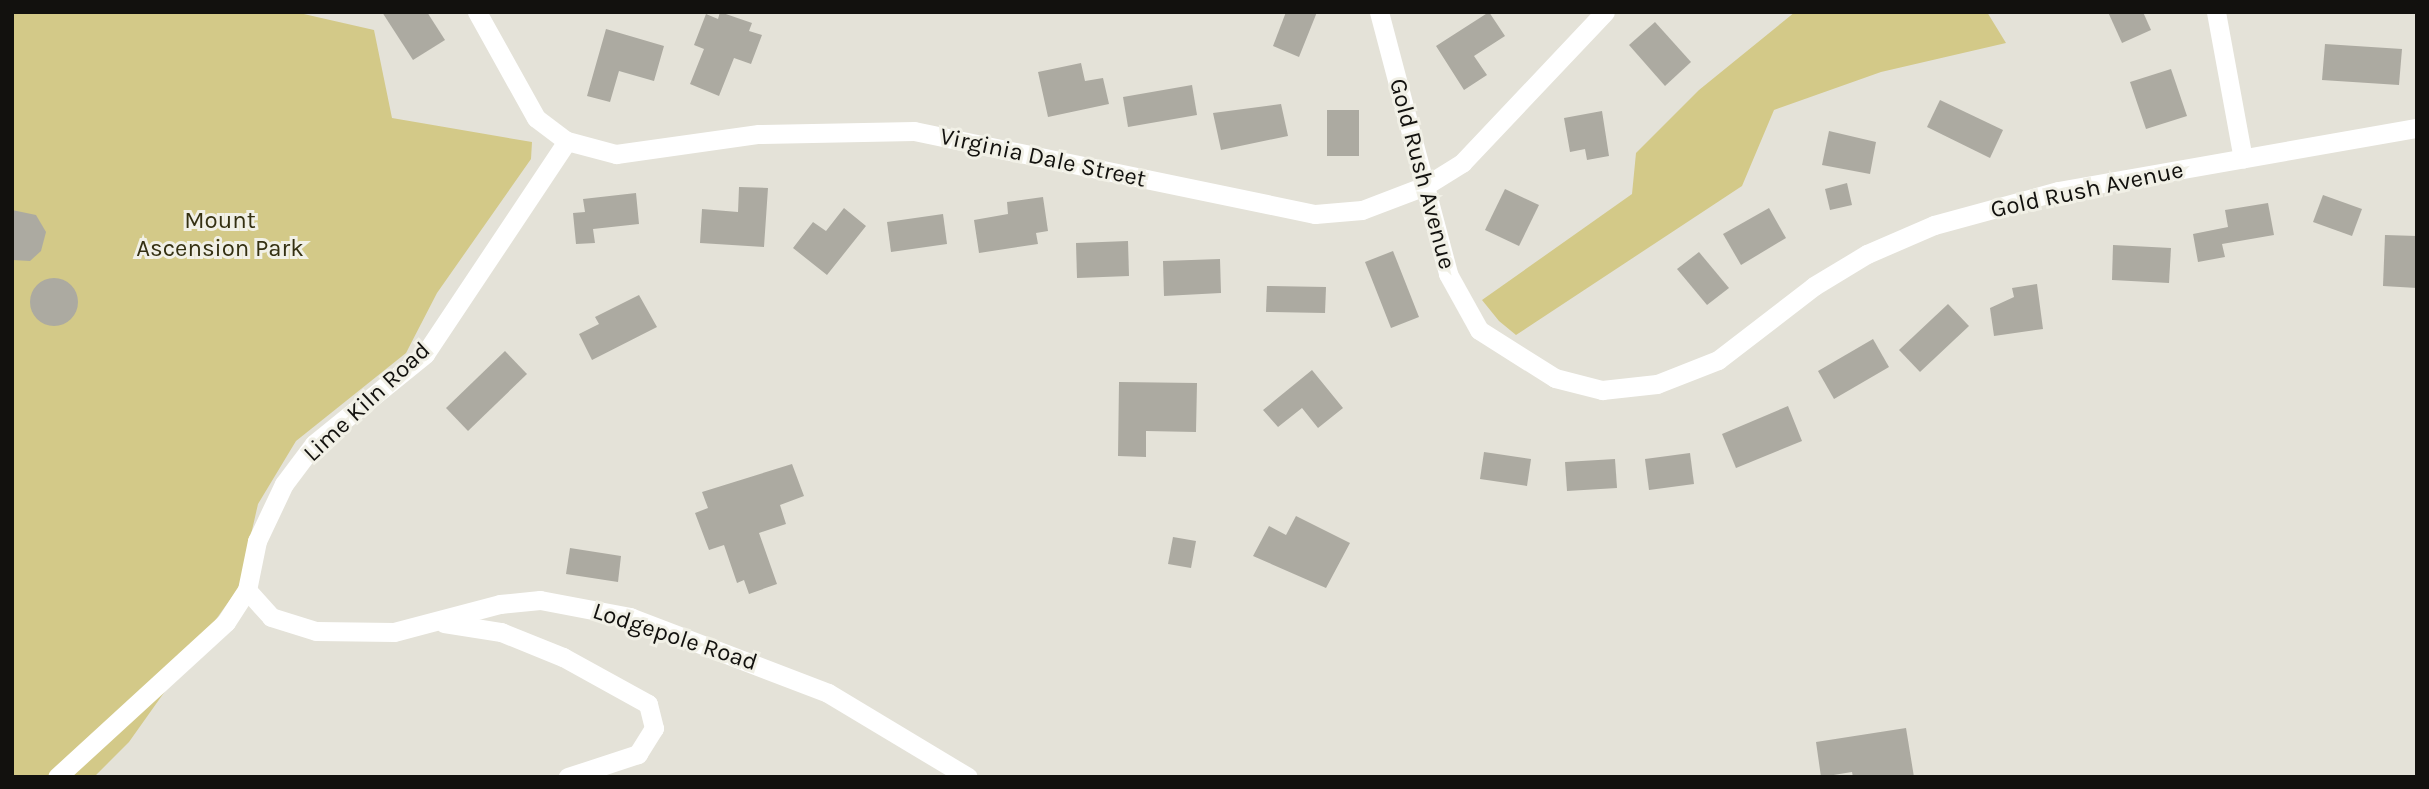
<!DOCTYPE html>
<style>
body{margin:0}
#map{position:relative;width:2429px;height:789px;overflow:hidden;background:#e4e2d8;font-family:Karla,sans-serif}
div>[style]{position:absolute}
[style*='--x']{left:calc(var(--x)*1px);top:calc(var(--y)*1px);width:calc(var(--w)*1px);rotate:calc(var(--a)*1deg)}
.green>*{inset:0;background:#d3c988}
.building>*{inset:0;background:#acaaa1}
.round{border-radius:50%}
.street>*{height:19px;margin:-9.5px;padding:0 9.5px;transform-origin:9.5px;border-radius:9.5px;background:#fff}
span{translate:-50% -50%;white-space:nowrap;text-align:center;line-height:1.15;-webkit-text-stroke:6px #f1f0e6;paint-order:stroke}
.street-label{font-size:24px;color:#12110e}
.park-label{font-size:24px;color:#343012}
.frame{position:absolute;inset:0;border:14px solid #12110e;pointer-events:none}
</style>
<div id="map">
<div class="green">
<i style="clip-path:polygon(12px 12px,295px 12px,374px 30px,392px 118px,532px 142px,531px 159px,437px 293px,406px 353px,296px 441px,258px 504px,239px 587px,129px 742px,94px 777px,12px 777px)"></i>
<i style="clip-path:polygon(1795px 12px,1987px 12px,2006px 43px,1881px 72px,1774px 110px,1742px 186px,1516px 335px,1499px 321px,1482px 300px,1632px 194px,1636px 153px,1699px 90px)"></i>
</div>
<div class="building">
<i style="clip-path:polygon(382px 12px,427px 12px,445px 40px,413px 60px)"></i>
<i style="clip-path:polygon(720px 12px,752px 23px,749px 31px,762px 35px,751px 64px,734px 58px,719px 96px,690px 84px,704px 49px,694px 45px,706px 14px,718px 19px)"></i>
<i style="clip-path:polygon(1286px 12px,1317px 12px,1299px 57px,1273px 46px)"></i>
<i style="clip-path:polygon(1489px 12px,1505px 36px,1474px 56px,1487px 75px,1464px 90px,1436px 46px)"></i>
<i style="clip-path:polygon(2108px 12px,2143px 12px,2151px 30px,2122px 43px)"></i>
<i style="clip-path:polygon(1655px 22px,1691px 62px,1665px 86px,1629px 45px)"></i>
<i style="clip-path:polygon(606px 29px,664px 46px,654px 81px,619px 71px,610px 102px,587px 96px)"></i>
<i style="clip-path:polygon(2325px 44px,2402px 49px,2399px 85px,2322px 80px)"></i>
<i style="clip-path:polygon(1081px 63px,1085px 81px,1103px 78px,1109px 104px,1048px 117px,1038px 72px)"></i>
<i style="clip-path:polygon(2171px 69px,2187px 116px,2146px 129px,2130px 82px)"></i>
<i style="clip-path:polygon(1192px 85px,1197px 115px,1128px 127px,1123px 97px)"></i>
<i style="clip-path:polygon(1940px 100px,2003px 130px,1990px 158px,1927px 127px)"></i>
<i style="clip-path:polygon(1281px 104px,1288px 136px,1221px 150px,1213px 113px)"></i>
<i style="clip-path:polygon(1327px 110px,1359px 110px,1359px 156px,1327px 156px)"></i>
<i style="clip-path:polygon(1602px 111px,1609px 156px,1587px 160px,1585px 149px,1570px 152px,1564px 118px)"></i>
<i style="clip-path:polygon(1829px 131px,1876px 142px,1870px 174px,1822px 165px)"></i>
<i style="clip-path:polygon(1847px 183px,1852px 205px,1830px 210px,1825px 189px)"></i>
<i style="clip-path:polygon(739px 187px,768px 188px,764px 247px,700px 243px,702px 209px,738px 212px)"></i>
<i style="clip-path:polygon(1505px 189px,1539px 205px,1519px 246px,1485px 230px)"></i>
<i style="clip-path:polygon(636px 193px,639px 224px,593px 229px,595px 243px,576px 244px,573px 213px,585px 212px,583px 199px)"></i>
<i style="clip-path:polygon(2323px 195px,2362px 209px,2352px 236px,2313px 222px)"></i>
<i style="clip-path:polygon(1043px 197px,1048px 231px,1036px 233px,1038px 244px,979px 253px,974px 220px,1008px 214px,1007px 202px)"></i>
<i style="clip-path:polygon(2268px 203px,2274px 235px,2222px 244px,2225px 257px,2198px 262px,2193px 234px,2228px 227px,2225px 210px)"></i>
<i style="clip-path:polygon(844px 208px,866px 226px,827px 275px,793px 248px,813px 222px,826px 231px)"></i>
<i style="clip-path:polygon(1769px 208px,1786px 238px,1741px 265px,1723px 234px)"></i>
<i style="clip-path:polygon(12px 210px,36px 215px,46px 232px,41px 251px,30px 261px,12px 260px)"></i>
<i style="clip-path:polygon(943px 214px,947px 244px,891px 252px,887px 222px)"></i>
<i style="clip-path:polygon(2385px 235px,2417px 236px,2417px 288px,2383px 286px)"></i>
<i style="clip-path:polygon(1128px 241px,1129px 276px,1077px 278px,1076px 243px)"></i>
<i style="clip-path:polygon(2113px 245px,2171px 248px,2169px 283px,2112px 280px)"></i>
<i style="clip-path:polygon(1393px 251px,1419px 317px,1391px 328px,1365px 262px)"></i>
<i style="clip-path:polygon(1699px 252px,1729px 288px,1707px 305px,1677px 269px)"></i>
<i style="clip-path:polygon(1220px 259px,1221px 293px,1164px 296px,1163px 261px)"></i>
<i class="round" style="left:30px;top:278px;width:48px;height:48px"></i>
<i style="clip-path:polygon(2037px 284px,2043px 329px,1994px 336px,1990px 308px,2014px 297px,2012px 288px)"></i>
<i style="clip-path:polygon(1267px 286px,1326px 287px,1325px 313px,1266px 312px)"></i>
<i style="clip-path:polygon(639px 295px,657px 327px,592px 360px,579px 334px,599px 324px,595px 317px)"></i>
<i style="clip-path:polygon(1948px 304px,1969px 326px,1920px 372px,1899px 350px)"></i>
<i style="clip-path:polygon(1873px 339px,1889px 367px,1834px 399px,1818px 371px)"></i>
<i style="clip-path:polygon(505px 351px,527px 374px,468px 431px,446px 408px)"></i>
<i style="clip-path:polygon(1312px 370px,1343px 408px,1318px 428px,1302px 408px,1278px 427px,1263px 410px)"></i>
<i style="clip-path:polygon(1119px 382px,1197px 383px,1196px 432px,1146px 431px,1146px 457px,1118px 456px)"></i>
<i style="clip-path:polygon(1788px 406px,1802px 441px,1736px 468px,1722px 434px)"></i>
<i style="clip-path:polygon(1484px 452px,1531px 459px,1527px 486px,1480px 479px)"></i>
<i style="clip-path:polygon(1690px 453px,1694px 484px,1649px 490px,1645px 459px)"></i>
<i style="clip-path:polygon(1615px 459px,1617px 488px,1567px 491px,1565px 462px)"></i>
<i style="clip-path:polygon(792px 464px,804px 496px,780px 505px,786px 524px,759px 533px,777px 584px,749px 594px,744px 580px,737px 583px,724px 545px,709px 550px,695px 513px,708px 508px,702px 492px)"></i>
<i style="clip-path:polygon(1296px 516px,1350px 543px,1326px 588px,1253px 556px,1269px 526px,1286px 535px)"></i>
<i style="clip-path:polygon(1173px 537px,1196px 541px,1191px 568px,1168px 564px)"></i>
<i style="clip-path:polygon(570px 548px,621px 556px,618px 582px,566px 574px)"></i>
<i style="clip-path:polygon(1906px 728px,1914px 777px,1853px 777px,1852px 772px,1821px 777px,1816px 742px)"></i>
</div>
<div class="street">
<i style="--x:477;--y:12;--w:121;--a:60.9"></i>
<i style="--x:536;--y:118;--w:39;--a:37"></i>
<i style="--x:567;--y:141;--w:51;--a:14.9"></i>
<i style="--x:616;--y:154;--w:144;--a:-8"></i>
<i style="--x:759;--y:134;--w:155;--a:-1.1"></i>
<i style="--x:914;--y:131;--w:409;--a:11.7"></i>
<i style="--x:1315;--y:214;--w:47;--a:-4.9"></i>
<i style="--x:1362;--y:210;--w:67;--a:-20.9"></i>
<i style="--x:1425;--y:186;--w:44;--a:-31.9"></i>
<i style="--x:1462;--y:163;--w:208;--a:-46.6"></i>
<i style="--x:1379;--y:12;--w:271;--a:75.2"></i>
<i style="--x:1448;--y:274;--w:64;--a:61"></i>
<i style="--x:1479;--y:330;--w:90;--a:32.3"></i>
<i style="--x:1555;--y:378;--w:49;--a:14.3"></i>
<i style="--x:1602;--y:390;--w:55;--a:-6.2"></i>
<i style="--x:1657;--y:384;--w:66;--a:-21.5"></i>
<i style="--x:1718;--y:360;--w:121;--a:-37.6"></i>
<i style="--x:1814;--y:286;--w:62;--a:-31.1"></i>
<i style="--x:1867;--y:254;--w:73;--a:-23.4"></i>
<i style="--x:1934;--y:225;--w:129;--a:-15.3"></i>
<i style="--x:2058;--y:191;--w:364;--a:-10"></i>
<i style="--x:2216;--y:12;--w:149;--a:79.6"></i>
<i style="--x:247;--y:590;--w:36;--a:48"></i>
<i style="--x:271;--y:617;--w:47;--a:17.3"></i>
<i style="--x:316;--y:631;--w:78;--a:0.7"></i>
<i style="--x:394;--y:632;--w:110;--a:-14.8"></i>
<i style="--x:500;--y:604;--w:40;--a:-5.7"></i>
<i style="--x:540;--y:600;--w:92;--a:10.7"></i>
<i style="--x:630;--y:617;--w:212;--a:21"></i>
<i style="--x:828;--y:693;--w:163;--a:31"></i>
<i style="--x:444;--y:623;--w:58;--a:9"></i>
<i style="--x:501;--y:632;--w:67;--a:22"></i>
<i style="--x:563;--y:657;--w:97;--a:28.9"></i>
<i style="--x:648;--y:704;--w:25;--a:76"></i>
<i style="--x:654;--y:728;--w:31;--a:122"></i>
<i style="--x:638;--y:754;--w:74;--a:161.8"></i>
<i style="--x:57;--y:777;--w:229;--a:-42.5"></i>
<i style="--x:226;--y:622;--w:38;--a:-57"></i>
<i style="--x:247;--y:590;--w:50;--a:-78.5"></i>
<i style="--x:257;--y:541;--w:63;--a:-64.7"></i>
<i style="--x:284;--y:484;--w:50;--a:-53.1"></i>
<i style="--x:314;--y:444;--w:143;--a:-39"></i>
<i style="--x:425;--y:354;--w:256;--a:-56.3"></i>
</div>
<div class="street-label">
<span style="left:1043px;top:158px;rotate:12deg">Virginia Dale Street</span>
<span style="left:1422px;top:174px;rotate:75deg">Gold Rush Avenue</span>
<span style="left:2087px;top:190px;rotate:-12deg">Gold Rush Avenue</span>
<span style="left:367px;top:402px;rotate:-43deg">Lime Kiln Road</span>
<span style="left:675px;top:637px;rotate:18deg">Lodgepole Road</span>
</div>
<div class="park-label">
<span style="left:220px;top:235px">Mount<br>Ascension Park</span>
</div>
<div class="frame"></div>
</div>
